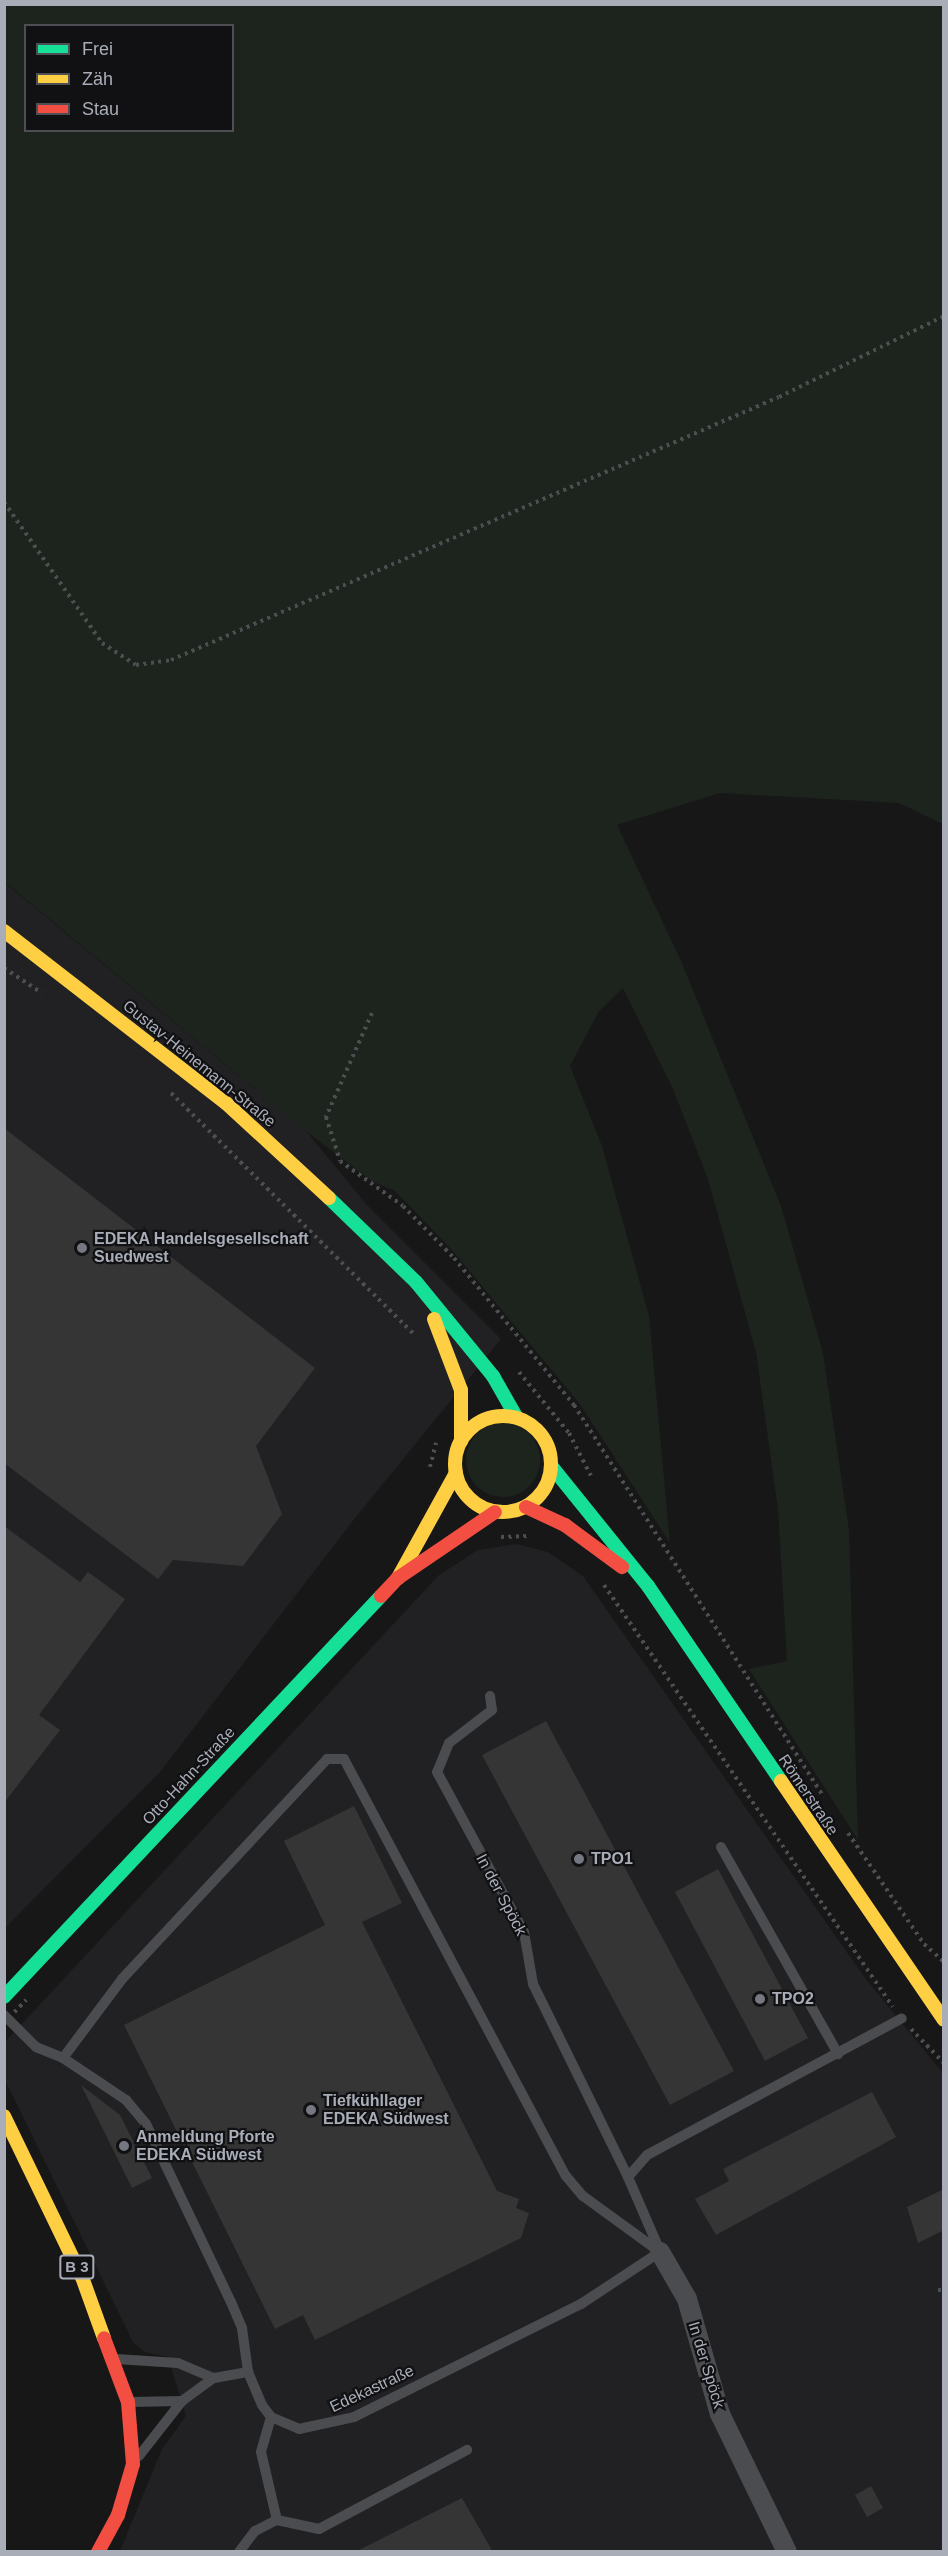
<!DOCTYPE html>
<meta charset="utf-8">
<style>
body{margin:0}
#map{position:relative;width:948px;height:2556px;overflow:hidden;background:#171717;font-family:Arial,sans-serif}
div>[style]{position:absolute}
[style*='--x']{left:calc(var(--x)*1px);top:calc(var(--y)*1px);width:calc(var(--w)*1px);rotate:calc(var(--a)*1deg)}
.built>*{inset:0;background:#212123}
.green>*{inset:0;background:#1d241e}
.round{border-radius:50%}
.building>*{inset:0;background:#353536}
.path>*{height:4px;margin-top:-2px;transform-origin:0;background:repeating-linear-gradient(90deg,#4d4e52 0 3px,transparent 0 7.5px)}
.lane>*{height:10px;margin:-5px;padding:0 5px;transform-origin:5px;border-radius:5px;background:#4b4c50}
.street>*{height:20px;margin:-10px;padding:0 10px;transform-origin:10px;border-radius:10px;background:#4b4c50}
.fast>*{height:14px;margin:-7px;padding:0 7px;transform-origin:7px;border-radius:7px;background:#16e098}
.slow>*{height:14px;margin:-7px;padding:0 7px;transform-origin:7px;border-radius:7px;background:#ffcf43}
.slow>.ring{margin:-7px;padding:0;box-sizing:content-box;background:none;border:14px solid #ffcf43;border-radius:50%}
.jam>*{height:14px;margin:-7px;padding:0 7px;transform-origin:7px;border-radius:7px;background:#f24e42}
.path-bridge>*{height:4px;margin-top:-2px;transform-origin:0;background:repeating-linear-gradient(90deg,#4d4e52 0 3px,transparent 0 7.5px)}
.dots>*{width:16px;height:16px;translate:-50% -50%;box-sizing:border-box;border:3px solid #111113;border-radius:50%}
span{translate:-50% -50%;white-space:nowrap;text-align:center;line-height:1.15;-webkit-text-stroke:4.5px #111113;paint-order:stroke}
.shield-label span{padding:2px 4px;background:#111113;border:2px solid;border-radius:4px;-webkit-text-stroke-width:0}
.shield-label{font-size:15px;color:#a8adb8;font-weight:700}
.street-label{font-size:16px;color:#a8adb8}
.poi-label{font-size:16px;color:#a8adb8;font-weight:700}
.left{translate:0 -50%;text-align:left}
.frame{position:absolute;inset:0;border:6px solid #a8adb8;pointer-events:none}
.legend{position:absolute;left:24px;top:24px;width:210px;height:108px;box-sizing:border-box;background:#111113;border:2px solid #4d4f55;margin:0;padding:8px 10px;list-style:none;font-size:18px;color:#a8adb8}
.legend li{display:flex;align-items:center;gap:12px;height:30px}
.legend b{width:30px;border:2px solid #4d4f55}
</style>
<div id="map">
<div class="built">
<i style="clip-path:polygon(4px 882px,307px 1132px,366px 1204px,501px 1339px,355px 1518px,160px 1772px,5px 1928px)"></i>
<i style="clip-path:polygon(516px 1544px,548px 1552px,583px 1576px,865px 1978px,943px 2073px,943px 2551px,120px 2551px,162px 2449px,186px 2416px,168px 2357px,144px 2352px,133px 2342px,5px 2080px,5px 2042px,439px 1575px,478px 1550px)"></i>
</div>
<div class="green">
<i style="clip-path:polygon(evenodd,4px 5px,943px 5px,943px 824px,899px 803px,720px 793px,617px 825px,681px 961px,781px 1206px,823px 1353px,849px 1530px,858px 1840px,749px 1669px,787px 1661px,778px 1509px,756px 1352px,708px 1179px,673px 1089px,623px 988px,599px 1011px,570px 1066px,602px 1146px,649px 1316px,670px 1543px,580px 1404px,452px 1250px,395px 1191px,372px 1181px,307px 1132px,5px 882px,4px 5px,26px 26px,232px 26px,232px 130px,26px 130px,26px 26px)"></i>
<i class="round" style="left:466px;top:1423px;width:74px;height:74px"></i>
</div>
<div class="building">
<i style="clip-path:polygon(4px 1128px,315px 1368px,256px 1446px,282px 1514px,243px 1566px,173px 1560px,158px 1579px,4px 1463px)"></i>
<i style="clip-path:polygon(4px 1526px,80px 1582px,88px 1572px,125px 1599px,39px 1715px,60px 1730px,4px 1803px)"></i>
<i style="clip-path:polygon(546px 1721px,734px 2071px,670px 2105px,482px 1755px)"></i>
<i style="clip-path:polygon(354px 1806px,402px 1903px,362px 1922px,497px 2191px,519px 2199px,516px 2208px,529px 2213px,521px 2238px,315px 2340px,303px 2315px,275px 2329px,124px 2025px,325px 1925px,284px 1841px)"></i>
<i style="clip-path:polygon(718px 1869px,808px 2038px,765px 2061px,675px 1892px)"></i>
<i style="clip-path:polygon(81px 2085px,120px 2115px,152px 2178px,132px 2188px)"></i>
<i style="clip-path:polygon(872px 2092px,896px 2137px,716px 2235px,695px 2199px,729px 2181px,723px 2169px)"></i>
<i style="clip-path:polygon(944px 2189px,944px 2230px,918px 2243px,907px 2207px)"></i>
<i style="clip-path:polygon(871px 2486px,883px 2508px,867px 2517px,855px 2495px)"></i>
<i style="clip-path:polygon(462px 2498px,493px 2552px,355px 2552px)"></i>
</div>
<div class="path">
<i style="--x:4;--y:502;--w:172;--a:55.2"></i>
<i style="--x:102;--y:643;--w:40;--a:32.9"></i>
<i style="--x:136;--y:665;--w:35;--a:-8"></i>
<i style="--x:171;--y:660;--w:662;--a:-23.39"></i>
<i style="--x:779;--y:397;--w:184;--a:-26.1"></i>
<i style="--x:4;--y:968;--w:45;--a:33.3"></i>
<i style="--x:372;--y:1013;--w:114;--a:113.9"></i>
<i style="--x:326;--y:1117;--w:46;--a:72.3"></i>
<i style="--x:340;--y:1161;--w:77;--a:35.5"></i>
<i style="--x:403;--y:1206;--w:73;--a:45.6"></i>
<i style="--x:454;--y:1258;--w:190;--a:50.8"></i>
<i style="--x:574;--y:1405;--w:465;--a:57.5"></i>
<i style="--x:171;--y:1093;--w:341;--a:44.8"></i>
<i style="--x:519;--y:1372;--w:79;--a:50.7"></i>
<i style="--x:569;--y:1433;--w:51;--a:62.9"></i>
<i style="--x:430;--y:1467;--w:25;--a:-76"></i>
<i style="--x:501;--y:1537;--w:28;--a:-2"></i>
<i style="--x:604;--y:1585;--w:511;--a:55.6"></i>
<i style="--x:848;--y:1833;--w:135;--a:55.6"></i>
<i style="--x:924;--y:1944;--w:27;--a:42"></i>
<i style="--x:911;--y:2029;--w:47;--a:45.9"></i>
<i style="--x:938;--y:2290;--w:6;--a:0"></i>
</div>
<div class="lane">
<i style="--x:490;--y:1696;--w:14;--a:82"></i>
<i style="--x:492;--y:1710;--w:54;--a:142.5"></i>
<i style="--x:449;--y:1743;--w:31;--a:112"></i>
<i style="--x:437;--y:1772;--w:182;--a:61.5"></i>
<i style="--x:524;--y:1932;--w:53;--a:80.2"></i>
<i style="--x:533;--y:1984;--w:215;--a:63.8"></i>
<i style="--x:721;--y:1847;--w:238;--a:60.5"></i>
<i style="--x:4;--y:2015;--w:45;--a:45"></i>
<i style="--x:36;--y:2047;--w:29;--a:22"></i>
<i style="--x:63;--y:2058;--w:76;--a:33.7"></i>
<i style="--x:126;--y:2100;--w:31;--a:50"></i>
<i style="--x:146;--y:2124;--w:197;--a:64.5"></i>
<i style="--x:231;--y:2302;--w:28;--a:67"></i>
<i style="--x:242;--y:2328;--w:44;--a:82.2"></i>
<i style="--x:248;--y:2372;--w:36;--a:67"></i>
<i style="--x:262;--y:2405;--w:15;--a:53"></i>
<i style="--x:271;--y:2417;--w:30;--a:23"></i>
<i style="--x:299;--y:2429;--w:56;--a:-12.3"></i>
<i style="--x:354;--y:2417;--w:254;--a:-26.5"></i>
<i style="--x:581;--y:2304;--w:95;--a:-33.4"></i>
<i style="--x:63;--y:2058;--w:99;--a:-53.2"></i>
<i style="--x:122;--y:1979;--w:301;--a:-47"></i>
<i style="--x:327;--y:1759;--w:17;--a:0"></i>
<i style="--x:344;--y:1759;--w:472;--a:62"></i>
<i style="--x:566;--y:2176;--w:26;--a:50"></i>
<i style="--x:583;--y:2196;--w:95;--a:36"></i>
<i style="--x:660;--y:2251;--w:81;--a:-113.4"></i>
<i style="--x:628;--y:2177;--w:29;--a:-49"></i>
<i style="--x:647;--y:2155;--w:289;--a:-28.2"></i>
<i style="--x:116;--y:2359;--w:62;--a:3.7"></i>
<i style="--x:178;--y:2363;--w:39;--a:23"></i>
<i style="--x:131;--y:2402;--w:51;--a:-1.1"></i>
<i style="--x:271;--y:2417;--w:36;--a:106"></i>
<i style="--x:261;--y:2452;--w:70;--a:76.8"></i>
<i style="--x:277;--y:2520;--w:43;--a:12.1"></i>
<i style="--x:319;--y:2529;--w:168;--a:-28.1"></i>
<i style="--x:139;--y:2456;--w:70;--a:-52"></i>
<i style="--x:182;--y:2401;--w:39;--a:-36"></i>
<i style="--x:214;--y:2378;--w:35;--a:-10"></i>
<i style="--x:239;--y:2552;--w:26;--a:-53"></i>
<i style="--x:255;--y:2531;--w:25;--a:-27"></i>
</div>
<div class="street">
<i style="--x:660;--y:2252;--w:54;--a:60.1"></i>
<i style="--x:687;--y:2299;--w:120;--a:74"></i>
<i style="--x:720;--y:2414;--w:153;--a:64.1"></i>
</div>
<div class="fast">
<i style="--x:329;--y:1198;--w:121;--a:44"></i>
<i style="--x:416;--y:1282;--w:122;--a:50.7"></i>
<i style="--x:493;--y:1376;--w:48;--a:60.3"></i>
<i style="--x:552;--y:1467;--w:153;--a:51.1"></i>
<i style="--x:648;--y:1586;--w:236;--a:55.7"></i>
<i style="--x:4;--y:1997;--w:550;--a:-46.77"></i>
</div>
<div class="slow">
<i style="--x:4;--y:931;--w:281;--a:37.8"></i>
<i style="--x:226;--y:1103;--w:140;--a:42.7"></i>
<i style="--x:434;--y:1319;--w:76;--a:69.2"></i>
<i style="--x:461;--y:1390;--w:51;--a:90"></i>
<i class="ring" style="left:455px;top:1416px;width:82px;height:82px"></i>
<i style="--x:398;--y:1578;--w:120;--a:-61.1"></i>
<i style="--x:781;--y:1781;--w:289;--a:55.7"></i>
<i style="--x:4;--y:2116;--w:179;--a:64.2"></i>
<i style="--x:82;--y:2277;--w:65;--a:70.2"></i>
</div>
<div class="jam">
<i style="--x:526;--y:1507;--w:43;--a:24.8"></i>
<i style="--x:565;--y:1525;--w:71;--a:36.4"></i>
<i style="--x:381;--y:1596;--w:25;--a:-47"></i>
<i style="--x:398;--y:1578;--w:117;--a:-34.2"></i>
<i style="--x:98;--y:2552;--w:42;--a:-61.6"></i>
<i style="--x:118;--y:2515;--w:53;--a:-73.6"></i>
<i style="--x:133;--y:2464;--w:62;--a:-94.6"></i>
<i style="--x:128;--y:2402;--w:68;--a:-110.6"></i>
</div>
<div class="path-bridge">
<i style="--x:4;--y:2023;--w:32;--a:-46"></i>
</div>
<div class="dots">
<i style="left:82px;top:1248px;background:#757880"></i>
<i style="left:579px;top:1859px;background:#757880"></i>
<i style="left:760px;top:1999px;background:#757880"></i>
<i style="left:311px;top:2110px;background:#757880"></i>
<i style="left:124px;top:2146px;background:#757880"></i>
</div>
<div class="shield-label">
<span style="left:77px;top:2267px">B 3</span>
</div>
<div class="street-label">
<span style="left:199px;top:1064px;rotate:39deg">Gustav-Heinemann-Straße</span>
<span style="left:189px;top:1776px;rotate:-47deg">Otto-Hahn-Straße</span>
<span style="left:808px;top:1795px;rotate:56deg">Römerstraße</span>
<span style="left:501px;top:1895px;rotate:62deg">In der Spöck</span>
<span style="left:706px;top:2365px;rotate:73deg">In der Spöck</span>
<span style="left:372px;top:2389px;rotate:-25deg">Edekastraße</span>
</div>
<div class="poi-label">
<span class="left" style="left:94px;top:1248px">EDEKA Handelsgesellschaft<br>Suedwest</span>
<span class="left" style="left:591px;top:1859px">TPO1</span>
<span class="left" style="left:772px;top:1999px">TPO2</span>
<span class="left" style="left:323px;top:2110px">Tiefkühllager<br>EDEKA Südwest</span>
<span class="left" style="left:136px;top:2146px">Anmeldung Pforte<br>EDEKA Südwest</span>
</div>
<div class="frame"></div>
<ul class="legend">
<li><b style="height:8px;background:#16e098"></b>Frei</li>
<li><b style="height:8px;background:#ffcf43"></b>Zäh</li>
<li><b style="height:8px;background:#f24e42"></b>Stau</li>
</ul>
</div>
